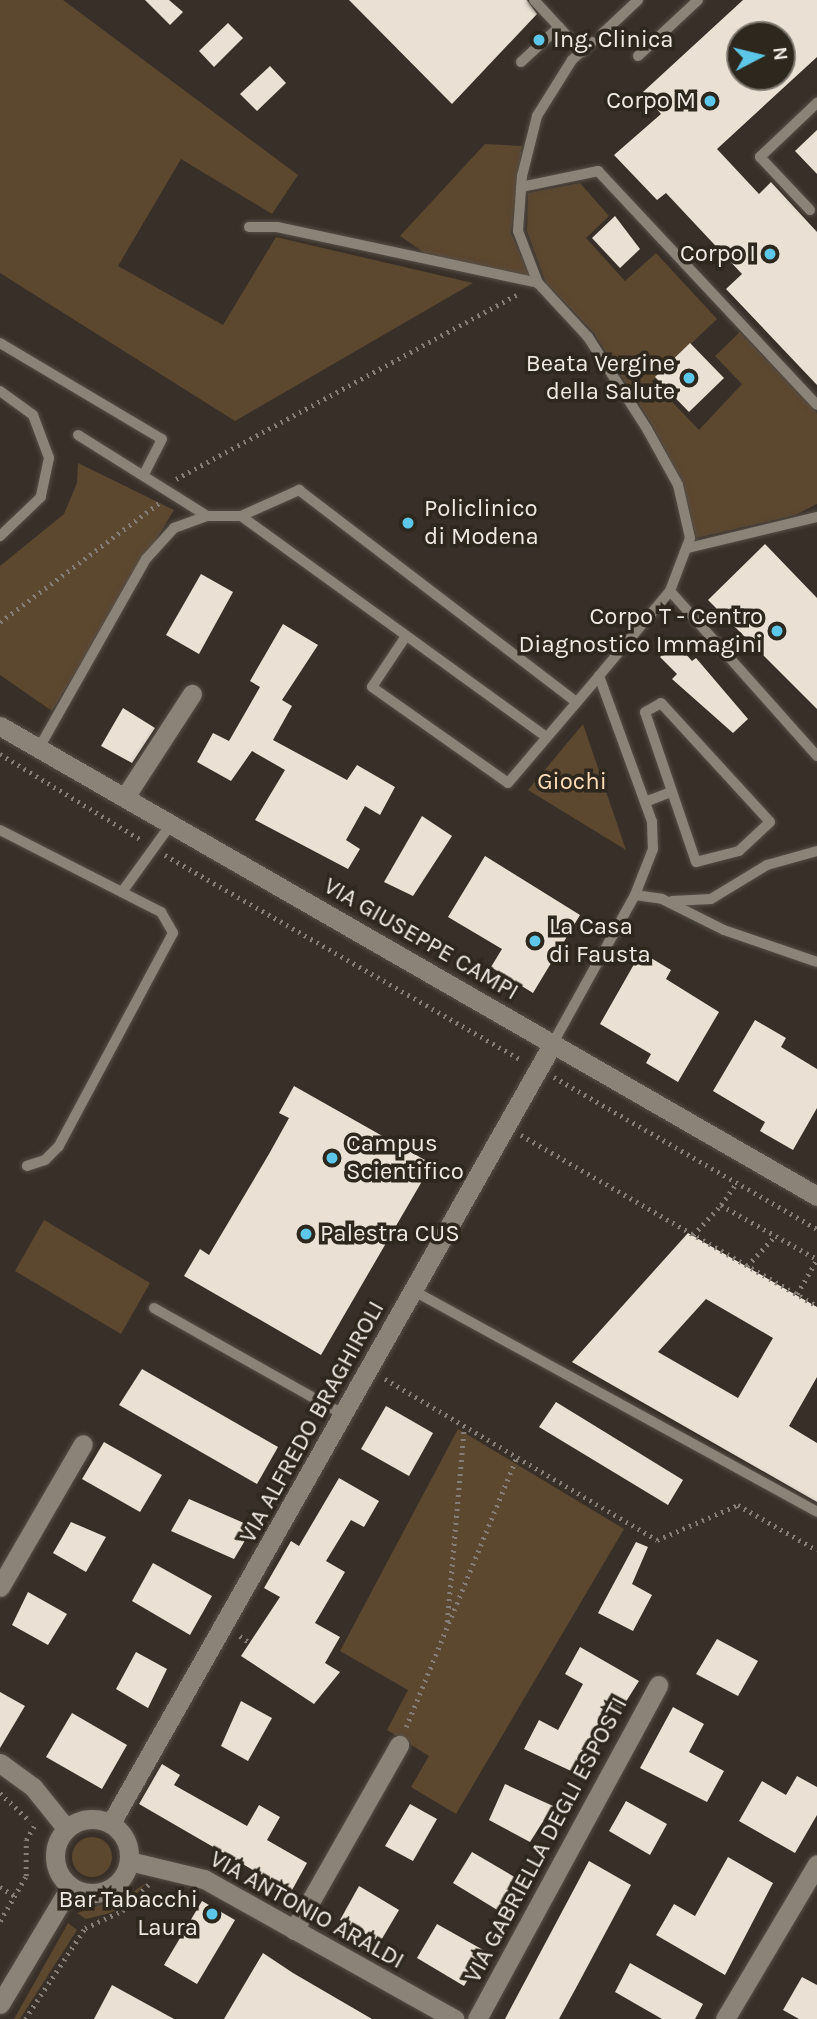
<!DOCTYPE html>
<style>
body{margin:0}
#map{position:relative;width:817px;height:2019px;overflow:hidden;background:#383028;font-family:Karla,sans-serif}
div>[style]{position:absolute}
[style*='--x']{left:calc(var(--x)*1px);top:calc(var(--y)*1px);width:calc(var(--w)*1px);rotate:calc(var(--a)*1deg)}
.green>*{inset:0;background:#5c472f}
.round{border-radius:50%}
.building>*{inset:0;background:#eae0d4}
.path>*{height:4.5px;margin-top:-2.25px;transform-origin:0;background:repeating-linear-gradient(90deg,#857e77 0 2px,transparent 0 7px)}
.roads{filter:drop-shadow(0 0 2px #554e47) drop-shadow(0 0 2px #554e47)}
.service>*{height:10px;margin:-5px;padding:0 5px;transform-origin:5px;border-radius:5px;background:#8b8278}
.minor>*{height:19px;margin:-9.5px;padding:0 9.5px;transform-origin:9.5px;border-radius:9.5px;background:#8b8278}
.minor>.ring{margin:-9.5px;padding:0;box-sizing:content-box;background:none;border:19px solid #8b8278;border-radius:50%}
.tertiary>*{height:19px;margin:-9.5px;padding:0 9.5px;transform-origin:9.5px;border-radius:9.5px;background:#8b8278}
.dots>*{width:19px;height:19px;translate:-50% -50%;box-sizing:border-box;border:4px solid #2e271e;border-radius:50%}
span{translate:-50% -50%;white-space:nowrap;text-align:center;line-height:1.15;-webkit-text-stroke:7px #2e271e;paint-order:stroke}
.poi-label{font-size:24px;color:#eee9e3}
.left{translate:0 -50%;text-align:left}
.right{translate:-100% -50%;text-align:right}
.park-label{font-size:24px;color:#fedeb9}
.street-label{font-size:24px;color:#eee9e3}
.north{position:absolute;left:726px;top:21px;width:70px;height:70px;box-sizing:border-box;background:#2e271e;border:2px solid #7b756d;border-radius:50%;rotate:83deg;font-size:19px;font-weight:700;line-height:28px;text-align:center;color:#eee9e3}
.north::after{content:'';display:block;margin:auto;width:24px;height:32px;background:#5cc7e8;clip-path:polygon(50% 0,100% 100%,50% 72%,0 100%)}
</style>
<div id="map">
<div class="green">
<i style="clip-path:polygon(0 0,63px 0,298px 175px,272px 214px,181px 159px,118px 266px,223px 325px,276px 237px,473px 283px,235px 421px,0 273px)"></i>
<i style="clip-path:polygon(485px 144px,522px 146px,511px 233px,530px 277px,429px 256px,400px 236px)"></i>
<i style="clip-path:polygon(580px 183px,609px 216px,586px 238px,625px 281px,656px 253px,717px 319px,652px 381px,699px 430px,742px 384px,715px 356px,740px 332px,817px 413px,817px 504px,795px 515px,696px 538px,683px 483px,652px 425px,594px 333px,546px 283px,527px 231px,528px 193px)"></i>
<i style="clip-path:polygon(78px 463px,174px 510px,52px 711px,0 675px,0 566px,64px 514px,77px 483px)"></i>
<i style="clip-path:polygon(583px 724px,626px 850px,528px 790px)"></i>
<i style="clip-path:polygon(44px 1220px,150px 1283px,121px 1334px,15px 1271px)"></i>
<i style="clip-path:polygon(458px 1429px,624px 1529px,456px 1814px,411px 1787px,429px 1756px,387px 1730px,408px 1690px,340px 1651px)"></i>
<i class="round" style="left:72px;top:1837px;width:40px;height:40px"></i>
<i style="clip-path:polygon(146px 1883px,127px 1904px,110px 1913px,86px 1919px,77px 1913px,127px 1896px)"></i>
<i style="clip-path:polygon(68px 1923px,77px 1930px,20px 2019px,14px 2019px)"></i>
</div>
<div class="building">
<i style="clip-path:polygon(145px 0,169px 0,183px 12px,170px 25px)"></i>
<i style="clip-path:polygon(349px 0,527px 0,537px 14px,452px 104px)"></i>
<i style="clip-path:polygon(evenodd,743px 0,817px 0,817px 57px,717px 149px,759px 194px,771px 182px,817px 232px,817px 385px,726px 289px,742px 274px,666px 193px,657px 200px,614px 155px,661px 114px,643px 92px,743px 0,740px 35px,782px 35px,782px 77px,740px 77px,740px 35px)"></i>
<i style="clip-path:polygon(228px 23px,243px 38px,214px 67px,199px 51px)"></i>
<i style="clip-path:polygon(270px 66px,286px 83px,257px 111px,240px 94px)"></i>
<i style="clip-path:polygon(817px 130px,817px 174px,795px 151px)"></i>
<i style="clip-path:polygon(615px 216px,640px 249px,620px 268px,592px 238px)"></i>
<i style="clip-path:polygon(690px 343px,724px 378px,689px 412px,655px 377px)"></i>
<i style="clip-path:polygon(765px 544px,817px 598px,817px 709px,708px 600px)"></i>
<i style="clip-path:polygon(201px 574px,233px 592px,199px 654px,166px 635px)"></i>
<i style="clip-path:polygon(283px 624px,318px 645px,282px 700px,292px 706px,273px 740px,347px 780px,357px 765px,395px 787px,380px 815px,365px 806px,346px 840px,360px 849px,348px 869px,255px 820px,285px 770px,252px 751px,231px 781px,197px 762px,213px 733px,229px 741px,260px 687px,250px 681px)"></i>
<i style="clip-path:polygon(675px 642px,692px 661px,696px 658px,748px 719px,733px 733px,672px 679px,677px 674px,660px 657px)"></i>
<i style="clip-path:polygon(123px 708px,155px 728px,132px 763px,101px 746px)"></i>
<i style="clip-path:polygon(422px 816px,452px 836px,413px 896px,384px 882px)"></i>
<i style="clip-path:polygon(485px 856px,580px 915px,533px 993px,491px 967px,502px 949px,448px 917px)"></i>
<i style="clip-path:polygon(641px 952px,671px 970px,666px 979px,719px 1012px,678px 1082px,646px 1063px,651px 1054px,600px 1024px)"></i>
<i style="clip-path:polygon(755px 1020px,786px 1038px,781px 1047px,817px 1069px,817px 1108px,793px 1150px,760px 1131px,765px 1122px,713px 1091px)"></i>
<i style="clip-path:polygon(294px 1086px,432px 1164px,321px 1355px,184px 1276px,200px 1249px,209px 1255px,269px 1154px,289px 1118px,279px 1113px)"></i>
<i style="clip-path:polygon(evenodd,688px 1233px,817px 1307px,817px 1377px,789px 1426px,817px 1443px,817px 1502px,572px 1362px,688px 1233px,706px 1299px,773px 1338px,738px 1398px,658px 1352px,706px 1299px)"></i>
<i style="clip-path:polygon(142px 1369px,278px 1447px,257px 1484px,119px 1405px)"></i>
<i style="clip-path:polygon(556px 1402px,683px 1480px,668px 1505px,539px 1427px)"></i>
<i style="clip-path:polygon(386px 1406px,433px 1433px,409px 1476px,361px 1449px)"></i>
<i style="clip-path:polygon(104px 1442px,162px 1475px,140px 1512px,82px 1479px)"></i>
<i style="clip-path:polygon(339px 1478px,379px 1501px,364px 1527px,351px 1520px,326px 1561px,345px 1572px,315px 1623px,340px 1637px,325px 1663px,340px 1672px,314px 1704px,241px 1656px,280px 1597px,264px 1588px,291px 1541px,299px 1546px)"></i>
<i style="clip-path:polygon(189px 1499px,253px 1527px,234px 1559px,171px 1531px)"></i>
<i style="clip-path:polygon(71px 1522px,106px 1537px,86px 1572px,53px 1553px)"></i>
<i style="clip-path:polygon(636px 1542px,648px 1547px,632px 1584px,652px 1595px,633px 1631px,598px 1613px)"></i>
<i style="clip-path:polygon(153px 1563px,212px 1596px,190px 1635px,132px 1601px)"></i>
<i style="clip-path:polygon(28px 1592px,67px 1614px,48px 1645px,12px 1625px)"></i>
<i style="clip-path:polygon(717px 1639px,758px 1661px,738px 1696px,696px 1674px)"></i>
<i style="clip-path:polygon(580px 1647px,639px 1681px,620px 1711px,614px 1707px,594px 1743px,600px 1747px,586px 1778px,524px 1749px,539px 1720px,558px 1730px,583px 1684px,565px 1674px)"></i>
<i style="clip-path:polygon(136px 1652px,167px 1669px,148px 1708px,116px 1689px)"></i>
<i style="clip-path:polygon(0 1692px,25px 1706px,0 1748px)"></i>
<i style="clip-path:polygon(241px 1701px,272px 1718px,248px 1761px,221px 1746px)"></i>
<i style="clip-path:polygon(673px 1707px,704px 1724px,689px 1752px,724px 1771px,707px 1802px,640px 1768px)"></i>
<i style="clip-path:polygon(72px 1713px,127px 1745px,102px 1789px,46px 1757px)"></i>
<i style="clip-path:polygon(162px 1764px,180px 1775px,174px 1785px,247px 1826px,259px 1805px,280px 1817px,267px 1840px,307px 1863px,291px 1892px,139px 1804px)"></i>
<i style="clip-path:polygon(797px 1776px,817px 1787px,817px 1815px,795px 1853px,739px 1821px,762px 1781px,786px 1795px)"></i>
<i style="clip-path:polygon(505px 1784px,553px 1806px,530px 1842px,489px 1820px)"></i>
<i style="clip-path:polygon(626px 1801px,667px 1824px,650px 1855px,609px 1831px)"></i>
<i style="clip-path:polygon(410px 1804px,437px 1819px,413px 1861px,385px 1846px)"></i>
<i style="clip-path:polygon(472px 1852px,518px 1879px,499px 1911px,453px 1883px)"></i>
<i style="clip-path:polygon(728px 1857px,773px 1883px,725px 1975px,656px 1935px,674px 1904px,695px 1916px)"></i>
<i style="clip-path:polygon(589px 1861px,631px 1885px,577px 1986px,559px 2019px,505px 2019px)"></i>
<i style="clip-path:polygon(359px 1886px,399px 1910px,380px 1942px,340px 1920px)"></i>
<i style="clip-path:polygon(202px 1901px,235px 1920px,197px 1984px,164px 1965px)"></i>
<i style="clip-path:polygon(437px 1924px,485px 1951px,464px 1986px,417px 1958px)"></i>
<i style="clip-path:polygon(263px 1953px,293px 1973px,372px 2019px,224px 2019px)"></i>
<i style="clip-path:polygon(630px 1963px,703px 2004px,695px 2019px,662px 2019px,615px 1992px)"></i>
<i style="clip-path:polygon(802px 1977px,817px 1985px,817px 2019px,799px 2019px,783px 2010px)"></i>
<i style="clip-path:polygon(112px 1985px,174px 2019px,94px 2019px)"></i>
</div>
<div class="path">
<i style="--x:176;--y:479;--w:387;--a:-28.4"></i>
<i style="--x:0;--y:622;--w:199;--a:-36.8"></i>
<i style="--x:0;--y:754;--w:167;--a:31.3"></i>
<i style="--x:165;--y:855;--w:412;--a:29.9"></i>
<i style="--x:554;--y:1077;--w:304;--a:30"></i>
<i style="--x:521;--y:1135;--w:342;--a:30"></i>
<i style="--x:721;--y:1205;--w:28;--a:-55"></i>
<i style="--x:693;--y:1235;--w:41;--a:-47"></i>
<i style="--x:721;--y:1205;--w:110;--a:29.4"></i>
<i style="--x:747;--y:1266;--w:41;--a:-47"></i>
<i style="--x:797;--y:1294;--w:39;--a:-60"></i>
<i style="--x:385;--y:1379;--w:316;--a:30.6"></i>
<i style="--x:657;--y:1540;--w:88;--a:-23.4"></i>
<i style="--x:738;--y:1505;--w:91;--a:29.7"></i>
<i style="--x:447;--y:1622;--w:196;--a:-85"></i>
<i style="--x:240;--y:1636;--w:11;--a:34"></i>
<i style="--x:406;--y:1727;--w:290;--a:-67.7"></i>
<i style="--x:0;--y:1793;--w:42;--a:43.1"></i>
<i style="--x:0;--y:1887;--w:17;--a:31"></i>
<i style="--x:0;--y:1921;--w:52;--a:-60"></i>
<i style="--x:26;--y:1876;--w:36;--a:-90"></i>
<i style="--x:26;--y:1840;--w:20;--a:-60"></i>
<i style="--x:25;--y:2019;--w:109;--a:-56.6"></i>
<i style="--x:85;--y:1928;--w:41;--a:-24.7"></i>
<i style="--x:122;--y:1911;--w:38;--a:-45"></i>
</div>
<div class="roads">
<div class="service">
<i style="--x:534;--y:0;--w:71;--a:47.3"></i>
<i style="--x:603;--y:33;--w:48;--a:-43.3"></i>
<i style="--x:592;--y:42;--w:27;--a:138"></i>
<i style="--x:572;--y:60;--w:66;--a:122"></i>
<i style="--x:537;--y:116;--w:62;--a:104"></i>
<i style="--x:522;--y:176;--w:55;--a:94.2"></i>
<i style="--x:518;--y:231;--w:56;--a:69"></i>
<i style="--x:538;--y:283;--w:74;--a:47.2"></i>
<i style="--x:588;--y:337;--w:109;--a:57.3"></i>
<i style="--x:647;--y:429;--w:64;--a:61"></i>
<i style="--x:678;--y:485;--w:54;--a:77.2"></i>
<i style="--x:690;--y:538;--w:57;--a:110.7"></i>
<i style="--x:670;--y:591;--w:111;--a:129.9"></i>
<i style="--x:599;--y:676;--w:155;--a:70"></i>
<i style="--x:652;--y:822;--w:27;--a:88"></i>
<i style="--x:653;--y:849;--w:49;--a:111.4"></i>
<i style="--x:638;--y:56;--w:82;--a:-43"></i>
<i style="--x:521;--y:62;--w:52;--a:-42.6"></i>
<i style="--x:521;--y:187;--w:79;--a:-11.7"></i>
<i style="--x:598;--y:171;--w:320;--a:46.9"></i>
<i style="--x:810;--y:210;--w:73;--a:-133.3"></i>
<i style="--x:760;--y:157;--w:79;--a:-43.5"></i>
<i style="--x:249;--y:227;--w:28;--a:0"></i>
<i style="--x:277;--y:227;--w:267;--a:12.1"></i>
<i style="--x:0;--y:343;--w:188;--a:30.7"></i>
<i style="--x:162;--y:439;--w:39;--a:117"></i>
<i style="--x:0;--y:391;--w:41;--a:36"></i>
<i style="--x:33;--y:415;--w:46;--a:69.6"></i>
<i style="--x:49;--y:458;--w:40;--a:102"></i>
<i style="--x:41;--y:497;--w:57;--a:136.4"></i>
<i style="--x:78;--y:435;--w:152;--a:32.1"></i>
<i style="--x:241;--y:516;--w:377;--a:35.9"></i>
<i style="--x:688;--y:548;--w:133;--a:-13.5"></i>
<i style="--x:670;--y:591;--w:221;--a:48.3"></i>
<i style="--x:406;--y:636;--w:61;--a:123.7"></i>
<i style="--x:372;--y:687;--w:166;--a:35.2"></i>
<i style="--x:508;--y:783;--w:140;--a:-49.6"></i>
<i style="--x:661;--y:703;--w:161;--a:47.5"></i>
<i style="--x:770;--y:822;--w:42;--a:136.9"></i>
<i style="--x:739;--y:851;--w:44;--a:165.7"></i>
<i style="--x:696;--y:862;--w:158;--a:-108.8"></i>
<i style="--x:645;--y:712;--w:18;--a:-29"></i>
<i style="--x:39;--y:748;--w:217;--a:-60.5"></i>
<i style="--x:146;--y:559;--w:42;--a:-47.9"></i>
<i style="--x:174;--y:528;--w:35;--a:-20"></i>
<i style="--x:207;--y:516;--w:34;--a:0"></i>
<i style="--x:241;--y:516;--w:64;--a:-24.1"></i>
<i style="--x:299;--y:490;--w:349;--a:37.4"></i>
<i style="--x:645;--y:802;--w:26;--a:-21"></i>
<i style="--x:0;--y:830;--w:181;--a:27"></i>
<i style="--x:161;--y:912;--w:24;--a:60"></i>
<i style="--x:173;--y:933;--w:242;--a:118.2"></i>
<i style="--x:59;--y:1146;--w:20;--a:135"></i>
<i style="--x:45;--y:1160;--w:19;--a:162"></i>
<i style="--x:122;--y:892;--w:84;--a:-54.2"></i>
<i style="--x:672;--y:901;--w:39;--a:-3"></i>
<i style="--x:711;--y:899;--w:66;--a:-31.3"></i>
<i style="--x:767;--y:865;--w:52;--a:-15.6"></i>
<i style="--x:553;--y:1043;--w:169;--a:-61"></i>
<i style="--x:635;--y:895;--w:27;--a:8"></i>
<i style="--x:662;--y:899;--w:69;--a:26.6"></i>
<i style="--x:724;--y:930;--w:98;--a:19"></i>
<i style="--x:414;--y:1291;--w:460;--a:28.7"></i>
<i style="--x:154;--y:1308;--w:218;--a:29.4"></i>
</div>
<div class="minor">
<i style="--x:125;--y:797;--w:123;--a:-57"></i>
<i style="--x:0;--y:1587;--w:165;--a:-59.9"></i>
<i style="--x:0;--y:1763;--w:41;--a:36"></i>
<i style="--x:33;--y:1787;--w:53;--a:51.2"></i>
<i class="ring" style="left:55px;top:1819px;width:55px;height:55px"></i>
<i style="--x:111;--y:1823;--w:897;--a:-60.46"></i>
<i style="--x:129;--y:1861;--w:77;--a:13.5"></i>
<i style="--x:204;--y:1879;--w:287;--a:29.2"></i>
<i style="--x:294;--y:1930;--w:213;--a:-60.4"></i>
<i style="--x:0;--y:2004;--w:136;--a:-59.1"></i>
<i style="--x:477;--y:2019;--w:380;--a:-61.5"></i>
<i style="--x:725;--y:2019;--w:180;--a:-59.3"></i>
</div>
<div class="tertiary">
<i style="--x:0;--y:726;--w:943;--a:29.91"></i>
</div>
</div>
<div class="dots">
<i style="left:539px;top:40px;background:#5cc7e8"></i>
<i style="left:710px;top:101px;background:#5cc7e8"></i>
<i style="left:770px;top:254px;background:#5cc7e8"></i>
<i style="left:689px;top:378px;background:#5cc7e8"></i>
<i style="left:408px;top:523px;background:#5cc7e8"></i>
<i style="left:777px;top:631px;background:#5cc7e8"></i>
<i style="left:535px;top:941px;background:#5cc7e8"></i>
<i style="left:332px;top:1158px;background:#5cc7e8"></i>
<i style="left:306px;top:1234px;background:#5cc7e8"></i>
<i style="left:212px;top:1914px;background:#5cc7e8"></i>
</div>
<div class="poi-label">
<span class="left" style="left:553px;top:40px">Ing. Clinica</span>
<span class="right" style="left:696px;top:101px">Corpo M</span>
<span class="right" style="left:756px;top:254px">Corpo I</span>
<span class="right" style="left:675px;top:378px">Beata Vergine<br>della Salute</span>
<span class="left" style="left:424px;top:523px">Policlinico<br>di Modena</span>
<span class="right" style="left:763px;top:631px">Corpo T - Centro<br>Diagnostico Immagini</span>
<span class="left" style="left:549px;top:941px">La Casa<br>di Fausta</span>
<span class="left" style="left:346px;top:1158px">Campus<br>Scientifico</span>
<span class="left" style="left:320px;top:1234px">Palestra CUS</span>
<span class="right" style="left:198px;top:1914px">Bar Tabacchi<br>Laura</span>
</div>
<div class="park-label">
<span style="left:572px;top:782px">Giochi</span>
</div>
<div class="street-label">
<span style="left:421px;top:939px;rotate:30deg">VIA GIUSEPPE CAMPI</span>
<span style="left:312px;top:1422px;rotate:-61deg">VIA ALFREDO BRAGHIROLI</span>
<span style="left:546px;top:1840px;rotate:-62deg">VIA GABRIELLA DEGLI ESPOSTI</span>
<span style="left:307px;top:1910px;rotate:29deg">VIA ANTONIO ARALDI</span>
</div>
<div class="north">N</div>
</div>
